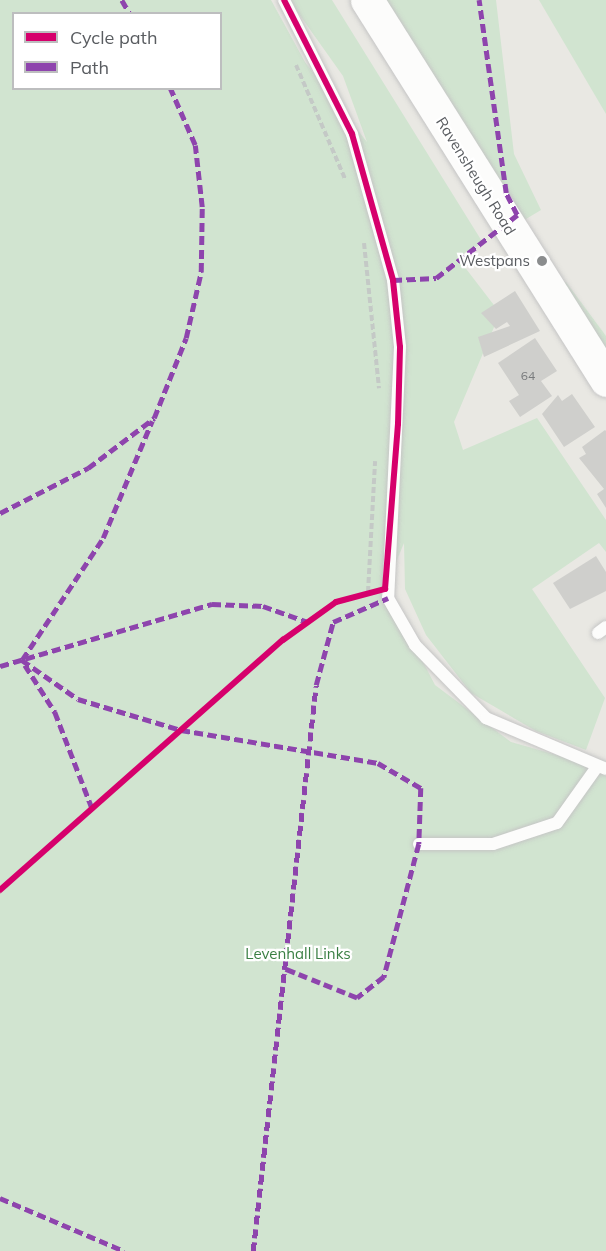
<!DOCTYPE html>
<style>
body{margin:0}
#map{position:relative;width:606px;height:1251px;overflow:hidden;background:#e9e8e3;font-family:Mulish,sans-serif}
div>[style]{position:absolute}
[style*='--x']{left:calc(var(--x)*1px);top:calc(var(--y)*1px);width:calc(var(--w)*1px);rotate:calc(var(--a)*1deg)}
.green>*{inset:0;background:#d1e4d0}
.building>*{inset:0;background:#cfcfcc}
.path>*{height:4px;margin-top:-2px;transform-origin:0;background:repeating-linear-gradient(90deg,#c4c9c6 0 6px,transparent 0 9px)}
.roads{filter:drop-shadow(0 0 2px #c5c5c5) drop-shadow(0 0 2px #c5c5c5)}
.service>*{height:12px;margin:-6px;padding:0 6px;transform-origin:6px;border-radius:6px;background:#fcfcfb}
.secondary>*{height:33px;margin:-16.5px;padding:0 16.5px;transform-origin:16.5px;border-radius:16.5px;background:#fcfcfb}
.quiet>*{height:4.5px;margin-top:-2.25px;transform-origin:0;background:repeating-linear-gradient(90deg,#8e44ad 0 9px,transparent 0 13.5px)}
.cycleway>*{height:6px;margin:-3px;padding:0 3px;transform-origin:3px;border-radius:3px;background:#d6006c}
.dots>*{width:16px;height:16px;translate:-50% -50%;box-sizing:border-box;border:3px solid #fff;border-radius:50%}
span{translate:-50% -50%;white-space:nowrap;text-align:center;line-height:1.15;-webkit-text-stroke:4.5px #fff;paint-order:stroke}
.number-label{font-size:12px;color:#787a7c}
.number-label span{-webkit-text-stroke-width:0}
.street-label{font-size:15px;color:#595c60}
.poi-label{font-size:15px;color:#595c60}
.right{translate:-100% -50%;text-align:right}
.park-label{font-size:15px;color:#3a7f43}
.legend{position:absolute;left:12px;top:12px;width:210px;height:78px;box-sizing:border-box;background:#fff;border:2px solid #bdbebf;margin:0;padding:8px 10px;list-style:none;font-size:18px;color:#595c60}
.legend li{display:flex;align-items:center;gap:12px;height:30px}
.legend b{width:30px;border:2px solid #bdbebf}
</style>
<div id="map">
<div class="green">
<i style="clip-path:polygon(evenodd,0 0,271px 0,305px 62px,367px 142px,343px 76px,289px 0,332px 0,483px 243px,457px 257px,500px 313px,454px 422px,463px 450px,537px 418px,606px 520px,606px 552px,599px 543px,532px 589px,605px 698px,586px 750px,536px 731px,471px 693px,426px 635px,405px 589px,404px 543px,385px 589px,435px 685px,511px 742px,606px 769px,606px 1251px,0 1251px,0 0,14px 14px,220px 14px,220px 88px,14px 88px,14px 14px)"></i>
<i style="clip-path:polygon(386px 0,496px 0,514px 154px,541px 210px,516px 225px)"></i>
<i style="clip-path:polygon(539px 0,606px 0,606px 114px)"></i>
<i style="clip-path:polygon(566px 282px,606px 336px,606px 367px,555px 288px)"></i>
</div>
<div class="building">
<i style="clip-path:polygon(515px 291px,540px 331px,484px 357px,478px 337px,510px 326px,507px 322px,496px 329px,481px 313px)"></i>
<i style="clip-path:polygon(535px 338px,557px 371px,541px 381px,552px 396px,520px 417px,509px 401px,519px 395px,498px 363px)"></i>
<i style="clip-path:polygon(572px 394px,595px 427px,564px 447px,542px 414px,558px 395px,562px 401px)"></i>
<i style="clip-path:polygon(605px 430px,606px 431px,606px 508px,597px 494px,604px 489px,579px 458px,586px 454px,582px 447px)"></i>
<i style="clip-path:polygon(596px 556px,606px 572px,606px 591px,570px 609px,553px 583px)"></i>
</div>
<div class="path">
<i style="--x:296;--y:65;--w:124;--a:66.7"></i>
<i style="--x:364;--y:243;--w:146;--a:84.1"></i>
<i style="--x:368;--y:592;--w:131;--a:-86.9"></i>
</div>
<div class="roads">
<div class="service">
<i style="--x:284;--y:0;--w:150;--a:63.1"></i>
<i style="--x:352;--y:134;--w:152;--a:74.3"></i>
<i style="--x:393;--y:280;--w:67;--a:84"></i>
<i style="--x:400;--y:347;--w:251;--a:92.7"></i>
<i style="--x:388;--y:598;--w:54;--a:60.1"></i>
<i style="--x:415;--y:645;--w:102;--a:45.8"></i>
<i style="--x:486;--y:718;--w:130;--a:23"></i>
<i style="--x:598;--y:633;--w:10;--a:-37"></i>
<i style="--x:419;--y:844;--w:74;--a:0"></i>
<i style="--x:493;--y:844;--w:67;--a:-18.2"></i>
<i style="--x:557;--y:823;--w:69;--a:-54.5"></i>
</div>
<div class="secondary">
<i style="--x:367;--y:0;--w:449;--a:57.8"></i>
</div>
</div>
<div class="quiet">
<i style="--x:122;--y:0;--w:16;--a:60"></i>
<i style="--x:393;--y:280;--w:43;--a:-2.7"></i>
<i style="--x:436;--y:278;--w:103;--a:-37.9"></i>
<i style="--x:517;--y:215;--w:25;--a:-117"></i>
<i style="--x:506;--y:193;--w:195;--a:-98"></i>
<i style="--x:0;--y:513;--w:99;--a:-27.1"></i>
<i style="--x:88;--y:468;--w:83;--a:-37.1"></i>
<i style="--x:154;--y:418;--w:86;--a:-68.2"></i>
<i style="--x:186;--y:338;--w:68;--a:-77.2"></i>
<i style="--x:201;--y:272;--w:65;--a:-89.1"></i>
<i style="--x:202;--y:207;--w:62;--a:-96.4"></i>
<i style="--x:195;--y:145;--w:62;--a:-113.7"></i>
<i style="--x:22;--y:660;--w:68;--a:34.9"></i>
<i style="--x:78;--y:699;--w:108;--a:16.8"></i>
<i style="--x:181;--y:730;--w:200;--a:9.5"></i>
<i style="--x:378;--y:763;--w:50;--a:30.2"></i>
<i style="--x:421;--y:788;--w:56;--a:92"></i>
<i style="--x:419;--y:844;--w:138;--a:104.7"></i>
<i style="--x:384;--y:977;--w:34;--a:142"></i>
<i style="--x:357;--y:998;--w:78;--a:-158.1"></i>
<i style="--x:22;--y:660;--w:146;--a:-56.4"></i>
<i style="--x:103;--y:538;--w:127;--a:-67.3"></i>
<i style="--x:25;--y:665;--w:56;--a:57.4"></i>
<i style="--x:55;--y:712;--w:103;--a:68.9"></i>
<i style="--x:0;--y:666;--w:221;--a:-16.3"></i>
<i style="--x:212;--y:604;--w:51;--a:2.2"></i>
<i style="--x:263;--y:606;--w:48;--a:19.6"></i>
<i style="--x:0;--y:1198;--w:135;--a:23.1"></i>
<i style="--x:253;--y:1251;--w:569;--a:-83.65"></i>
<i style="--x:316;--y:685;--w:65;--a:-74.9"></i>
<i style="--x:333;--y:622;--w:60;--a:-23.6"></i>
</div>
<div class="cycleway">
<i style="--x:0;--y:890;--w:378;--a:-41.5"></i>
<i style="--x:283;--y:640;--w:65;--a:-35.6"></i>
<i style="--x:336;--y:602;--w:51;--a:-14.9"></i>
<i style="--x:385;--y:589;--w:166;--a:-85.5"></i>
<i style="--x:398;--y:424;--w:77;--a:-88.5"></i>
<i style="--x:400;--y:347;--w:67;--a:-96"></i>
<i style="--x:393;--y:280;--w:152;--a:-105.7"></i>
<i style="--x:352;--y:134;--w:150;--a:-116.9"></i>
</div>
<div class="dots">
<i style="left:542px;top:261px;background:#8b8d8e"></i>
</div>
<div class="number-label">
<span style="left:528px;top:376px">64</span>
</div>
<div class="street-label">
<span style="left:476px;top:176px;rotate:58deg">Ravensheugh Road</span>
</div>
<div class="poi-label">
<span class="right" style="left:530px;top:261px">Westpans</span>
</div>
<div class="park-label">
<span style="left:298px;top:954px">Levenhall Links</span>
</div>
<ul class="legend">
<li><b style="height:8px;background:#d6006c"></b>Cycle path</li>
<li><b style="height:8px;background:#8e44ad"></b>Path</li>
</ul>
</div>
